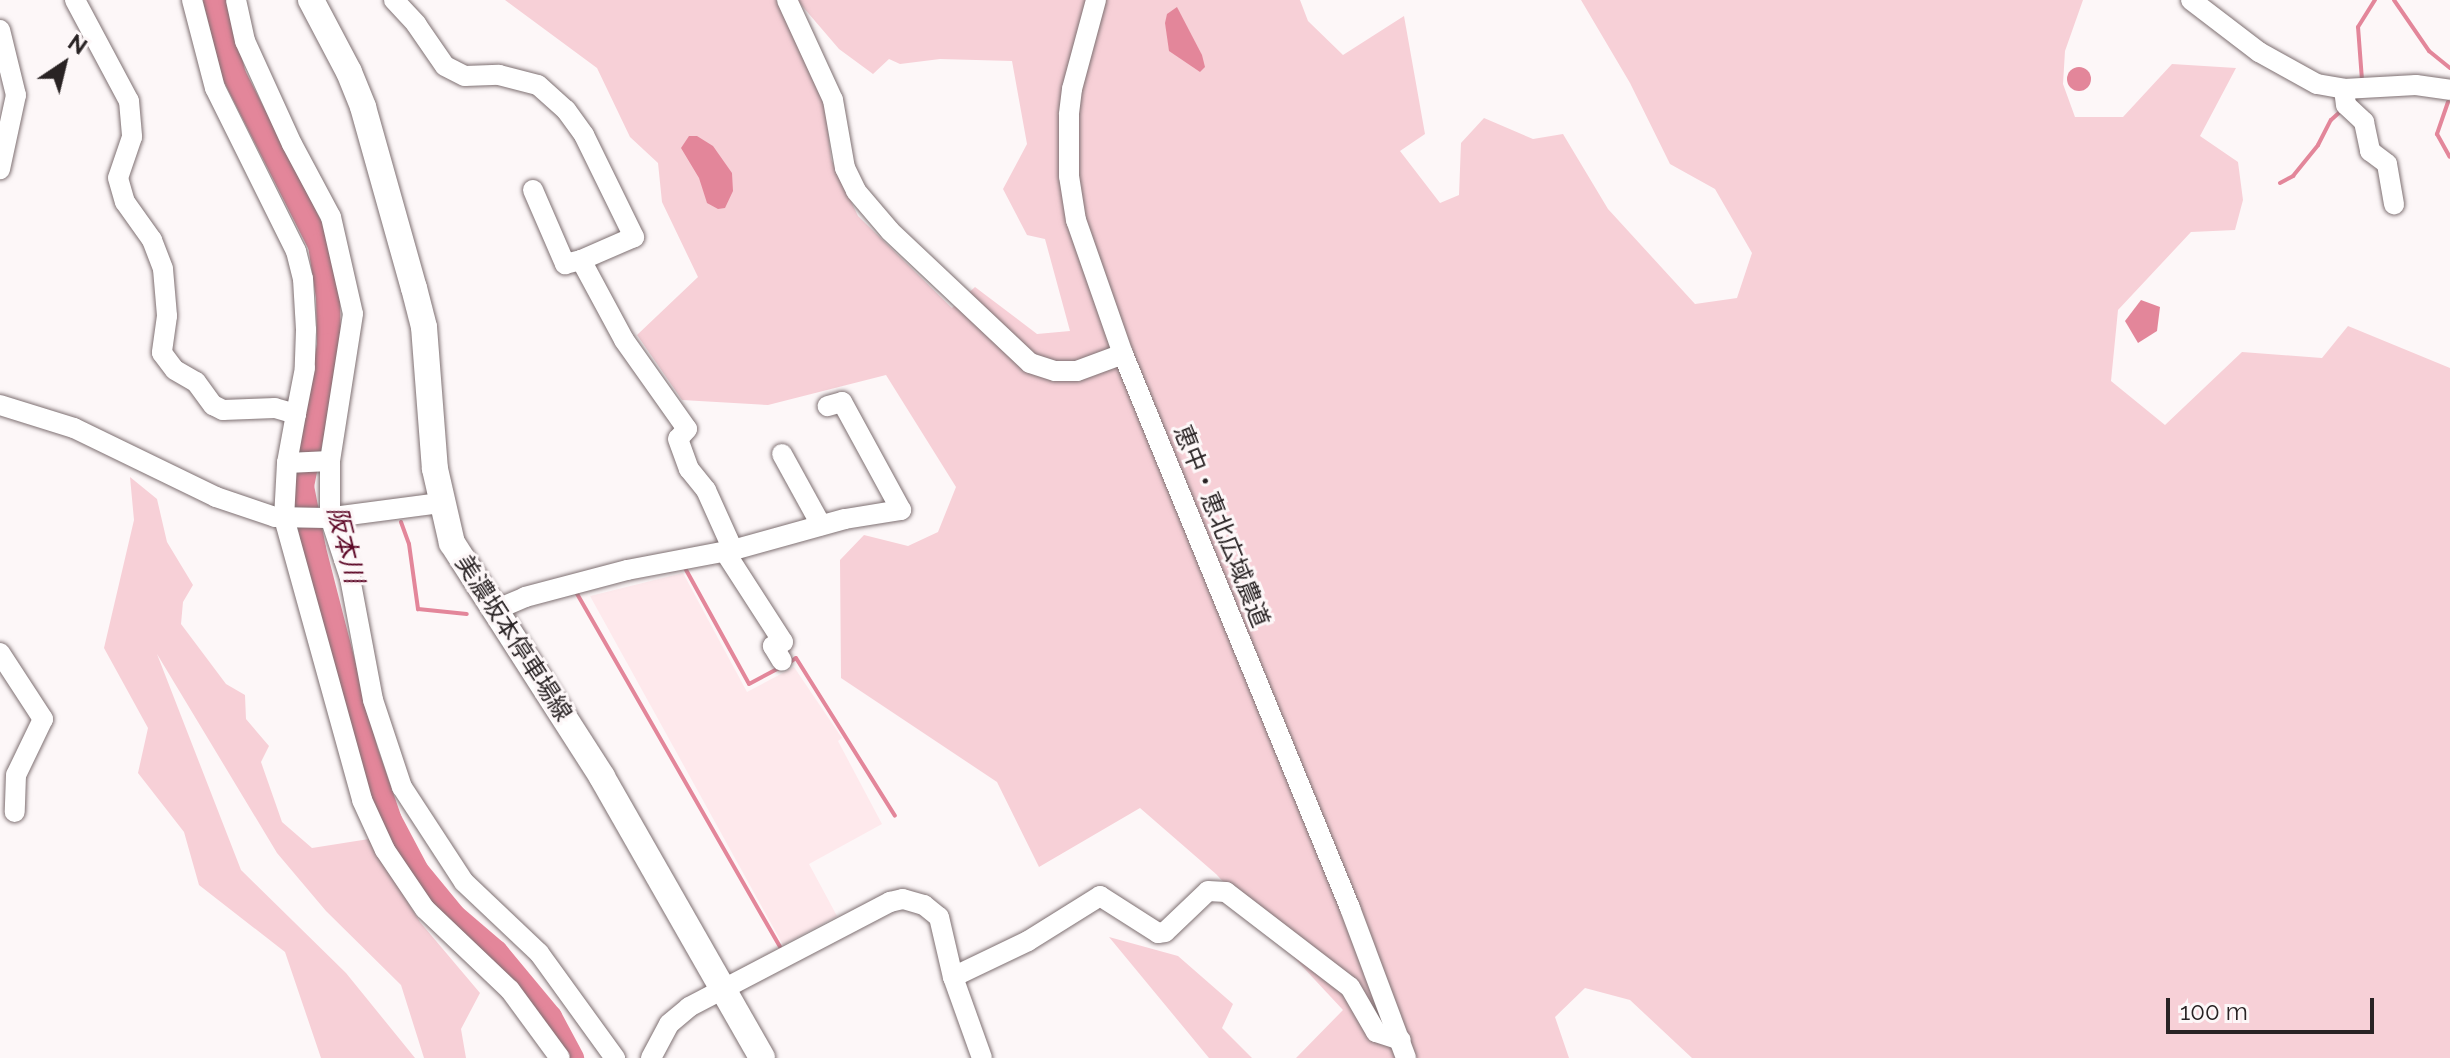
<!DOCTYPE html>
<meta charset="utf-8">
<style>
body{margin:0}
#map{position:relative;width:2450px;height:1058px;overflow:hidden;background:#fdf7f8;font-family:Raleway,"Noto Sans JP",sans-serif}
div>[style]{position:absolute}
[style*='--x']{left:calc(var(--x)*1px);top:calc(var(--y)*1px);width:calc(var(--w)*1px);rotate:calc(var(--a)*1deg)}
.built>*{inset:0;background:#fee9ec}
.green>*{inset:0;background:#f7d0d7}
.water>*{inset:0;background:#e3869a}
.round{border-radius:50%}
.stream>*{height:4px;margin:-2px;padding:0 2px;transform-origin:2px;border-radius:2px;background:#e3869a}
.river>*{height:24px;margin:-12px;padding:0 12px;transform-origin:12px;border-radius:12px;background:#e3869a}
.roads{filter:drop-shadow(0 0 2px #7e7072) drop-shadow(0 0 2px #7e7072)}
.minor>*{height:20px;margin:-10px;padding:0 10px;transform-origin:10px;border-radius:10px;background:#fff}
.major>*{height:26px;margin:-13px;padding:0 13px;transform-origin:13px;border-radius:13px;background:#fff}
span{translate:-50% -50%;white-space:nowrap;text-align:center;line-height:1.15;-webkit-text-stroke:6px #fdf7f8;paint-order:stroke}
.street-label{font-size:24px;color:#292324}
.water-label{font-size:26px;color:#5d0827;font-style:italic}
.north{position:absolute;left:24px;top:24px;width:80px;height:80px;-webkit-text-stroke:6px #fdf7f8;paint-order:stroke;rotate:35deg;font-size:22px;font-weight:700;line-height:32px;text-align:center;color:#292324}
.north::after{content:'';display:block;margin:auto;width:28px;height:36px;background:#292324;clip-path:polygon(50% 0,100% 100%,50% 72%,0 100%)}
.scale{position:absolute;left:2166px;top:998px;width:208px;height:36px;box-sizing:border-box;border:4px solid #292324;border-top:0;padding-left:10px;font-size:24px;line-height:28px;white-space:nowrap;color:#292324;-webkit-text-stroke:6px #fdf7f8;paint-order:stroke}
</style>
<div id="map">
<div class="built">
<i style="clip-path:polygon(683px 573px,747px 692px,794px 667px,842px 738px,838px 741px,882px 824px,809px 864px,837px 916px,783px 945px,590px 596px)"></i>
</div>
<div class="green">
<i style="clip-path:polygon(505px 0,776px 0,825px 102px,831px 159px,858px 216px,952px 308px,975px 287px,1037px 334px,1070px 331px,1045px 239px,1027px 235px,1003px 189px,1027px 144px,1012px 61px,940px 59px,900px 64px,889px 59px,873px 74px,839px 49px,797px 0,1300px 0,1308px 21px,1343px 55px,1404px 16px,1425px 134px,1400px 151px,1440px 203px,1459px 195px,1461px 143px,1484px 118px,1533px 139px,1563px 134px,1608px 209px,1695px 304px,1737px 298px,1752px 253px,1715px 189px,1670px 164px,1630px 83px,1581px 0,2083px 0,2065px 51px,2063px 84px,2075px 117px,2123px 117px,2172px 64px,2236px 68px,2200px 136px,2238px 162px,2243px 200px,2235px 230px,2191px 232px,2118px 310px,2111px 381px,2165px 425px,2242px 352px,2322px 358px,2348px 326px,2450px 368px,2450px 1058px,1692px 1058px,1630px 1000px,1585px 988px,1555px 1017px,1569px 1058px,1296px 1058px,1343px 1010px,1216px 874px,1140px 808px,1039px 867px,997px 782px,841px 678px,840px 560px,864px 535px,908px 546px,938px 532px,956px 487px,886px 375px,768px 405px,682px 400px,637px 335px,698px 277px,662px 202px,658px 163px,630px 137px,597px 68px)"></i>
<i style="clip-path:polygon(130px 477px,157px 499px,167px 542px,193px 585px,183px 602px,181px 624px,226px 684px,245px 695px,246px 719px,269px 746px,261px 762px,282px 822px,312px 848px,369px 839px,420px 922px,480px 993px,461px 1029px,466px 1058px,424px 1058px,401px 985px,326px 911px,277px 853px,157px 654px,241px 870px,346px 973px,415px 1058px,321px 1058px,285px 952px,199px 885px,184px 832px,138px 773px,148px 728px,104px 648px,134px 520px)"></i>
<i style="clip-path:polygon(1109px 937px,1178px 956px,1233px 1004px,1222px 1028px,1252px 1058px,1209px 1058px)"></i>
</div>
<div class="water">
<i style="clip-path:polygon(1177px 7px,1202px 55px,1205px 67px,1200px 72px,1169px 51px,1165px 23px,1167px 14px)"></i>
<i class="round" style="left:2067px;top:67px;width:24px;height:24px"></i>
<i style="clip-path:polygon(689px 136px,697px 136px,713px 146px,732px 173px,733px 191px,725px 208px,718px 209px,707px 203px,699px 178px,681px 148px)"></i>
<i style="clip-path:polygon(2141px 300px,2160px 307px,2157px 331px,2138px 343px,2125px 321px)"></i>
</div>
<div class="stream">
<i style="--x:2394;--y:0;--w:62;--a:55.5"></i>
<i style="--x:2429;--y:51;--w:27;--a:39"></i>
<i style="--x:2362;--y:80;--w:53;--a:-94.3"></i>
<i style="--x:2358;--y:27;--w:32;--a:-58"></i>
<i style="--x:2448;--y:102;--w:34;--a:109"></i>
<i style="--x:2437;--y:134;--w:26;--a:61"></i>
<i style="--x:2280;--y:183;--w:15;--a:-28"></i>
<i style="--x:2293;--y:176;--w:40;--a:-51"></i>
<i style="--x:2318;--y:145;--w:28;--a:-63"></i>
<i style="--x:2331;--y:120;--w:13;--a:-42"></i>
<i style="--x:401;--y:522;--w:23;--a:70"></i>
<i style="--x:409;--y:544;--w:66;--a:82.1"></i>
<i style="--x:418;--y:609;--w:49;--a:5.8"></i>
<i style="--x:685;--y:568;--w:132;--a:61.1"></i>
<i style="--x:749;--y:684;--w:34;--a:-28"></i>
<i style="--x:579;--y:591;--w:3;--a:162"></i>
<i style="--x:576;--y:592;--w:409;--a:60.1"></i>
<i style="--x:790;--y:662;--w:7;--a:-34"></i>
<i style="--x:796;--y:658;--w:186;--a:57.9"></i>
</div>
<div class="river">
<i style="--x:215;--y:0;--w:77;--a:75.8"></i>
<i style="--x:234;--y:75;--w:191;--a:63.2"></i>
<i style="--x:320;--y:245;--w:53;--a:81.3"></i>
<i style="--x:328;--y:297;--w:48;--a:88.8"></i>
<i style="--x:329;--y:345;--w:144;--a:100.8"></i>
<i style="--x:302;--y:486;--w:64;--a:79.2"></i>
<i style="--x:314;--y:549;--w:205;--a:75.6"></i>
<i style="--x:365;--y:748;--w:76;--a:70.9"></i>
<i style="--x:390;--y:820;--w:58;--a:62.1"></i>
<i style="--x:417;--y:871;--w:58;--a:50.6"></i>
<i style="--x:454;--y:916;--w:55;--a:40.6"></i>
<i style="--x:496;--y:952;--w:85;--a:50.3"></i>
<i style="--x:550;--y:1017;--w:47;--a:61.8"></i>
</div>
<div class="roads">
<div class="minor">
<i style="--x:75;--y:0;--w:115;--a:61.9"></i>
<i style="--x:129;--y:101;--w:36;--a:85"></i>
<i style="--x:132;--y:137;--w:43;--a:108.9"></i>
<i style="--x:118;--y:178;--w:25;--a:74"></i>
<i style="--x:125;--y:202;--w:47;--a:54.6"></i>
<i style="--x:152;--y:240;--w:31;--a:69"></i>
<i style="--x:163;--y:269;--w:47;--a:85.1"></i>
<i style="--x:167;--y:316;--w:37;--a:98"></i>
<i style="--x:162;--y:353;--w:21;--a:53"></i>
<i style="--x:175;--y:370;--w:24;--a:30"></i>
<i style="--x:196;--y:382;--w:29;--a:54"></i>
<i style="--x:213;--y:405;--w:11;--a:27"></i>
<i style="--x:223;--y:410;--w:52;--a:-2.2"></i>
<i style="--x:275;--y:408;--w:22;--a:16"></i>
<i style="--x:296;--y:414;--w:50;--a:100.4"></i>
<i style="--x:287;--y:463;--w:55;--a:93.1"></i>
<i style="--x:284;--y:518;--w:293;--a:74.5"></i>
<i style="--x:362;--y:800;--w:55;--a:65.3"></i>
<i style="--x:385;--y:850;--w:71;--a:55.9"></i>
<i style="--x:425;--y:909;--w:117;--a:43.6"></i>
<i style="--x:510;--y:990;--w:84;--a:53.7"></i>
<i style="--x:192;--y:0;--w:91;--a:75.4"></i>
<i style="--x:215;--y:88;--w:182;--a:63.6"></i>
<i style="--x:296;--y:251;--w:29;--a:76"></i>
<i style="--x:303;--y:279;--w:51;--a:86.6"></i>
<i style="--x:306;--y:330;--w:38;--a:92"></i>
<i style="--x:305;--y:368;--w:47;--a:101.1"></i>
<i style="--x:236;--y:0;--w:42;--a:77.6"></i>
<i style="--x:245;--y:41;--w:113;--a:65.5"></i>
<i style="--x:292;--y:144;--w:83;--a:61.9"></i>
<i style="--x:331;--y:217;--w:99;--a:77.2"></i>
<i style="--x:353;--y:314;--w:149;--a:98.9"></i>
<i style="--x:330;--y:461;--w:56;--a:90"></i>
<i style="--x:330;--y:517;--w:64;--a:71.8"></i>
<i style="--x:350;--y:578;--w:124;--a:79.3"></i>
<i style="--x:373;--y:700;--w:92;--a:71.6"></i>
<i style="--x:402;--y:787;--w:113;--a:56.9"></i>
<i style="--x:464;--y:882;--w:103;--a:43.4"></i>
<i style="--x:539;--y:953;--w:130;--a:54.1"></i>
<i style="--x:394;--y:0;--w:33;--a:47"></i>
<i style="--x:416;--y:24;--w:51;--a:55.4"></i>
<i style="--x:445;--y:66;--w:22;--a:27"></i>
<i style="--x:465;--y:76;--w:34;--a:-2"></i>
<i style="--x:499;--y:75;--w:40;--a:14.4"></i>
<i style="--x:538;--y:85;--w:38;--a:42"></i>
<i style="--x:566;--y:110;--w:31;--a:54"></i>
<i style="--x:584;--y:135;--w:114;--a:63.9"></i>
<i style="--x:634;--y:237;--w:58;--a:156.5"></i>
<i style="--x:581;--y:260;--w:91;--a:61.7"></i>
<i style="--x:624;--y:340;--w:109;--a:54.7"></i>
<i style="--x:687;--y:429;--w:13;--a:132"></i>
<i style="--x:678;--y:439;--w:32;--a:70"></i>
<i style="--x:689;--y:469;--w:27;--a:51"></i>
<i style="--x:706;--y:490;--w:66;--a:65.8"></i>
<i style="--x:787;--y:0;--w:110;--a:65.3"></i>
<i style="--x:833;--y:100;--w:69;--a:80"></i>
<i style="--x:845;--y:168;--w:25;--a:64"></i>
<i style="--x:856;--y:191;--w:52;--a:49.6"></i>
<i style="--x:890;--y:231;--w:192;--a:43.3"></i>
<i style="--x:1030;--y:363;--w:26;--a:18"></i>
<i style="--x:1055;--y:371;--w:22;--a:0"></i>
<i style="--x:1077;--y:371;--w:49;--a:-20.3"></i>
<i style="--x:1096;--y:0;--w:92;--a:105.1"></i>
<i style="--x:1072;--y:89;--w:26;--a:97"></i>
<i style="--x:1069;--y:115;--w:61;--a:90"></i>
<i style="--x:1069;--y:176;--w:45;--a:81"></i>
<i style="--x:1076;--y:220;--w:142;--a:70.7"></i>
<i style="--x:1123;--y:354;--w:599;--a:67.72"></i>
<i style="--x:1350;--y:908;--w:160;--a:69.5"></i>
<i style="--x:2191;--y:0;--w:86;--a:37.4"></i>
<i style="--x:2259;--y:52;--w:66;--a:28.9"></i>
<i style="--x:2317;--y:84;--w:27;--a:10"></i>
<i style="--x:2344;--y:89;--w:72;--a:-3.2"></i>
<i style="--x:2416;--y:85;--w:34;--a:8"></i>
<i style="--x:0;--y:30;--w:67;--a:76.2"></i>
<i style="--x:16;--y:95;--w:76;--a:102.2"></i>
<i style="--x:2344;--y:89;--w:16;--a:83"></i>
<i style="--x:2346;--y:105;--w:25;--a:43"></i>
<i style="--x:2364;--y:122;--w:30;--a:78"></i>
<i style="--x:2370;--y:151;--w:21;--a:37"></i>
<i style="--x:2387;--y:164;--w:41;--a:80.1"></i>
<i style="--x:533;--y:190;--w:81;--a:66.6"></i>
<i style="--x:565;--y:264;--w:16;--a:-14"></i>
<i style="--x:0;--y:405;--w:77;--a:17.3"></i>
<i style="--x:74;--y:428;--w:158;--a:25.9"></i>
<i style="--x:216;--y:497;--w:62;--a:18.7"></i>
<i style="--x:275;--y:517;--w:51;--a:1.1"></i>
<i style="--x:326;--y:518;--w:115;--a:-7.5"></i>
<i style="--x:782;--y:454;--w:81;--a:61.2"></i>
<i style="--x:287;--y:463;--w:43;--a:-2.7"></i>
<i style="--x:725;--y:552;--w:107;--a:57.2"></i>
<i style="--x:783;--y:642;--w:11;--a:158"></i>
<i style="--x:773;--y:646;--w:17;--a:59"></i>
<i style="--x:495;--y:610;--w:33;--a:-23"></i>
<i style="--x:525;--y:597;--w:106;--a:-14.8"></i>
<i style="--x:627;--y:570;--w:108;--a:-10.7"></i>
<i style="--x:733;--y:550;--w:116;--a:-15.5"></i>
<i style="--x:845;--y:519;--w:57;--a:-9.1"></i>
<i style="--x:901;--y:510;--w:123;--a:-118.6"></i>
<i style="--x:842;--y:402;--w:15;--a:164"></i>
<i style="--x:0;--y:653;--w:79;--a:56.9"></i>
<i style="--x:43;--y:719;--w:62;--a:115.7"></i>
<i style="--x:16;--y:775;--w:37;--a:92"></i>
<i style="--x:953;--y:977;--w:83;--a:-25.6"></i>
<i style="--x:1028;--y:941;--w:85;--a:-32"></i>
<i style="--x:1100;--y:896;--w:69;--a:32.5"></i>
<i style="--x:1158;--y:933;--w:7;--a:-8"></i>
<i style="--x:1165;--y:932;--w:59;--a:-43.6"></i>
<i style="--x:1208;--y:891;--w:18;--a:3"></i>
<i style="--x:1226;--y:892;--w:156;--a:37.5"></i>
<i style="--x:1350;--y:987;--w:52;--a:60"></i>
<i style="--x:1376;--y:1032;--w:26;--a:18"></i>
<i style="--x:651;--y:1058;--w:38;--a:-62"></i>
<i style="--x:669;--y:1024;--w:26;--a:-40"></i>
<i style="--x:689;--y:1007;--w:227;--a:-27.6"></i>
<i style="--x:890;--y:902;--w:13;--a:-13"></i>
<i style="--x:903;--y:899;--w:22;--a:16"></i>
<i style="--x:924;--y:905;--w:19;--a:39"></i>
<i style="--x:939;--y:917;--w:62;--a:76.9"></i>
<i style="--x:953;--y:977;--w:86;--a:70.3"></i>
</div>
<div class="major">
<i style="--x:311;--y:0;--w:81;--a:62.2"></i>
<i style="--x:349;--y:72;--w:38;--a:68"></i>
<i style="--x:363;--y:107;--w:188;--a:74.3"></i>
<i style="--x:414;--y:288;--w:40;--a:75.6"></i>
<i style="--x:424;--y:327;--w:142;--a:85.6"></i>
<i style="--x:435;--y:469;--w:76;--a:77.1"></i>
<i style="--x:452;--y:543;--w:278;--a:57.3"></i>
<i style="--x:602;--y:777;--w:323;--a:60.3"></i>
</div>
</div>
<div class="street-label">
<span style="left:1222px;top:526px;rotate:68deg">恵中・恵北広域農道</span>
<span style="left:514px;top:638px;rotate:57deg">美濃坂本停車場線</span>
</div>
<div class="water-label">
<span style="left:345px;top:545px;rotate:76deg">阪本川</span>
</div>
<div class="north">N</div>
<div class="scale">100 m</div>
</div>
